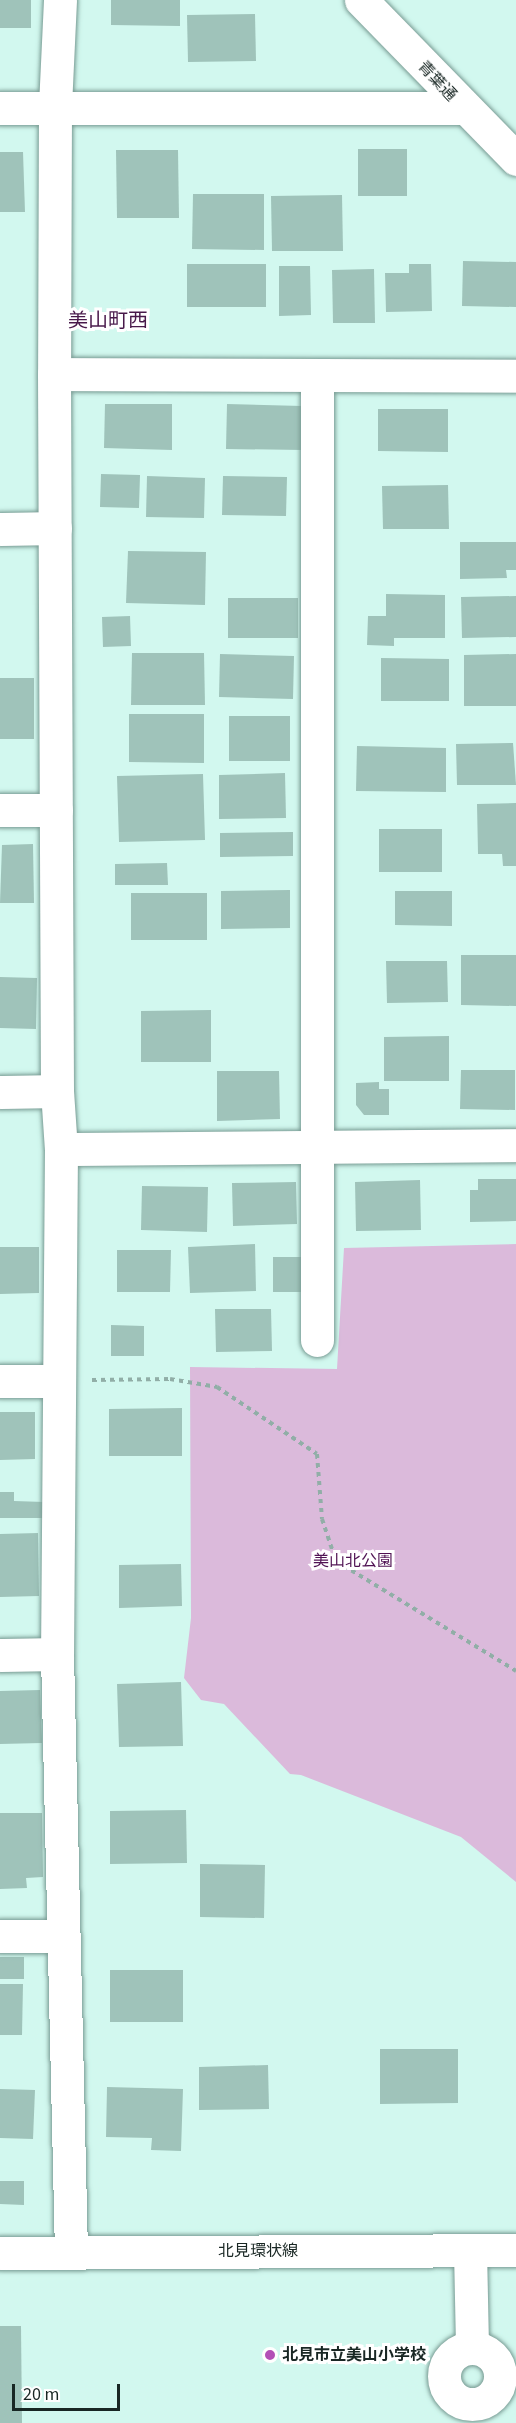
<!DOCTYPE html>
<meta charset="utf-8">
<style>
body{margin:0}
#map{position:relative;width:516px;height:2423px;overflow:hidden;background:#d2f8ef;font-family:"Source Sans 3","Noto Sans JP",sans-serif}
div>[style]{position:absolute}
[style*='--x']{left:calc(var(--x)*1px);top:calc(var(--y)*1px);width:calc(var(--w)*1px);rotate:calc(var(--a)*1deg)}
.green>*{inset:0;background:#dbbadb}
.building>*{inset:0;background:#9fc3ba}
.path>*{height:4px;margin-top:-2px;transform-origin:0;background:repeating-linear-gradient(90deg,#91aea7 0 4.5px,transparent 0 9px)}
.roads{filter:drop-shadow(0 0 2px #789b93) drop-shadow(0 0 2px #789b93)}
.minor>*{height:33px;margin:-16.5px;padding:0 16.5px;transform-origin:16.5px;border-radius:16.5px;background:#fff}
.minor>.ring{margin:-16.5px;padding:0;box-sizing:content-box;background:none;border:33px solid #fff;border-radius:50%}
.major>*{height:33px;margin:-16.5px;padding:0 16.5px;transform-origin:16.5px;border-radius:16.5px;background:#fff}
.dots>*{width:16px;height:16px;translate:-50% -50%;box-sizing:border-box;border:3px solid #fff;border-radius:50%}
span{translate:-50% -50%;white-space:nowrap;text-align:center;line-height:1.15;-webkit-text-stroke:6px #fff;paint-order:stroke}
.street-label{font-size:16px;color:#192724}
.park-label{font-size:16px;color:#501353}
.poi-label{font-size:16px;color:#192724;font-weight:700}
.left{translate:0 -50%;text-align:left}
.quarter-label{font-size:20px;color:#48194a}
.scale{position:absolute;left:12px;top:2384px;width:108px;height:27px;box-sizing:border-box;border:3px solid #192724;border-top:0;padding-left:8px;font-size:18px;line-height:21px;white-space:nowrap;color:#192724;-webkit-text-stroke:4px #fff;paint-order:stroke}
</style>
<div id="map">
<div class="green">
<i style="clip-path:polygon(516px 1244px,516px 1882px,461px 1837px,301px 1775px,290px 1774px,224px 1704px,201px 1700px,184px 1678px,191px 1618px,190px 1367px,337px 1369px,344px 1248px)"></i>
</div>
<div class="building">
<i style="clip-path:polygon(0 0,31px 0,31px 28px,0 28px)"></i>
<i style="clip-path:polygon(111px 0,180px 0,180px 26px,111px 25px)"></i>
<i style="clip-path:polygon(255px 14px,256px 61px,188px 62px,187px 15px)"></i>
<i style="clip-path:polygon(358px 149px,407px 149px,407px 196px,358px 196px)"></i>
<i style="clip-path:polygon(116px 150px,178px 150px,179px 218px,117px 218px)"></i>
<i style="clip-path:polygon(0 152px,23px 152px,25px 212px,0 212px)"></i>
<i style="clip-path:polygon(193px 194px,264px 194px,264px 250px,192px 249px)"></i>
<i style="clip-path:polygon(342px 195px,343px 251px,272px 251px,271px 196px)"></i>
<i style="clip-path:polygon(463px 261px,516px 262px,516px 307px,462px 306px)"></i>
<i style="clip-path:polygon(187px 264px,266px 264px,266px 307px,187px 307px)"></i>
<i style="clip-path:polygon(409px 264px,431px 264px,432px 311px,386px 312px,385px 273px,409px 273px)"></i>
<i style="clip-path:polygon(279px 266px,310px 266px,311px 315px,279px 316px)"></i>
<i style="clip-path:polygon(374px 269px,375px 323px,333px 323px,332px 270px)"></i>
<i style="clip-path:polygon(105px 404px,172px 404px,172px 450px,104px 448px)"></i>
<i style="clip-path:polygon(227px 404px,302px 406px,302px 450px,226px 449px)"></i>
<i style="clip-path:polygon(378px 409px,448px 409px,448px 452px,378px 451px)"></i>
<i style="clip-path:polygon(101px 474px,140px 475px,139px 508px,100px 507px)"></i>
<i style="clip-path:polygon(147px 476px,205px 478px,204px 518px,146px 517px)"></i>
<i style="clip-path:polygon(223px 476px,287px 477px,286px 516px,222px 515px)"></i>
<i style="clip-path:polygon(448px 485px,449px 529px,383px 529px,382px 486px)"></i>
<i style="clip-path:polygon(460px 542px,516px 542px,516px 570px,506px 570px,507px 578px,460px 579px)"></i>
<i style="clip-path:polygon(128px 551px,206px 552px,205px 605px,126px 603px)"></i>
<i style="clip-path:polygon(386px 594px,445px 595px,445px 638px,394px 638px,394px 646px,367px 645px,368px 616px,386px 616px)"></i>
<i style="clip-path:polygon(516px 596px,516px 637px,462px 638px,461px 597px)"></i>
<i style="clip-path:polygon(228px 598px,298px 598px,298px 638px,228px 638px)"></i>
<i style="clip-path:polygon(130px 616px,131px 646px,103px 647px,102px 617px)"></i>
<i style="clip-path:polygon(132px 653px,204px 653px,205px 705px,131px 705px)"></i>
<i style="clip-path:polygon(220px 654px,294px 656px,293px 699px,219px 697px)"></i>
<i style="clip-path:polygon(516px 654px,516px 706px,464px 706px,464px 655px)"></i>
<i style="clip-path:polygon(381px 658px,449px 659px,449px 701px,381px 701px)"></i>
<i style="clip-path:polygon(0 678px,34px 678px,34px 739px,0 739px)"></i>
<i style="clip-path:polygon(129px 714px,204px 714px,204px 763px,129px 762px)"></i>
<i style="clip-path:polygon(229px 716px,290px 716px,290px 761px,229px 761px)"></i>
<i style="clip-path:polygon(513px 743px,516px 785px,457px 785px,456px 744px)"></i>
<i style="clip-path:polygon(357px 746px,446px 748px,446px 792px,356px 791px)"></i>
<i style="clip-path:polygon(285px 773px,286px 818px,219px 819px,219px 775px)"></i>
<i style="clip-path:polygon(203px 774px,205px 840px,119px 842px,117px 776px)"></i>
<i style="clip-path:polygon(516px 803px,516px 866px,503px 866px,502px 854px,478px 854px,477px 804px)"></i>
<i style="clip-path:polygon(379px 829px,442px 829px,442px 872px,379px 872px)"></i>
<i style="clip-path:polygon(293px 832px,293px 856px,220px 857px,220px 833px)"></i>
<i style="clip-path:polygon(33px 844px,34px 903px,0 903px,2px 845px)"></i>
<i style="clip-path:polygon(167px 863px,168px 885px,115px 885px,115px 864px)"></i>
<i style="clip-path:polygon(290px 890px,290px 928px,221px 929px,221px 891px)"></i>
<i style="clip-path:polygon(395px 891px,452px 891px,452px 926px,395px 925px)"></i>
<i style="clip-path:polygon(131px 893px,207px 893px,207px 940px,131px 940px)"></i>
<i style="clip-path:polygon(461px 955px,516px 955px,516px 1006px,461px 1005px)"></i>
<i style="clip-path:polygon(386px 961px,447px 961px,448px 1002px,387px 1003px)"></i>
<i style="clip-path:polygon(0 977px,37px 978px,36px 1029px,0 1028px)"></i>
<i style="clip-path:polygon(211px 1010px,211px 1062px,141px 1062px,141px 1011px)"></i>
<i style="clip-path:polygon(449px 1036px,449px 1081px,384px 1081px,384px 1037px)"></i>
<i style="clip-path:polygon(461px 1070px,515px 1070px,515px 1110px,460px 1109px)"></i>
<i style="clip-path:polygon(217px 1071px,279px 1071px,280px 1119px,217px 1121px)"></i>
<i style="clip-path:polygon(379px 1082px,379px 1089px,389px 1089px,389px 1115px,364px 1115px,356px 1105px,356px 1083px)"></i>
<i style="clip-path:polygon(478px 1179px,516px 1179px,516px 1221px,470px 1222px,470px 1190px,478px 1190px)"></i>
<i style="clip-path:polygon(420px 1180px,421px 1230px,356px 1231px,355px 1182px)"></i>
<i style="clip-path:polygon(296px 1182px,297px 1224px,233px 1226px,232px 1183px)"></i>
<i style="clip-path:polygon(142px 1186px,208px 1187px,207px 1232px,141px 1230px)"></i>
<i style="clip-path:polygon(255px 1244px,256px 1291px,190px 1293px,188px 1247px)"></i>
<i style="clip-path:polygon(0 1247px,39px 1247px,39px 1293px,0 1294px)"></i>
<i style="clip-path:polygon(117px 1250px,171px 1250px,170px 1292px,117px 1292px)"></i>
<i style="clip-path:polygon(273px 1257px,306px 1257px,306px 1292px,273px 1292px)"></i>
<i style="clip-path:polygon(215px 1309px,271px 1309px,272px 1351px,216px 1352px)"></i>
<i style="clip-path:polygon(111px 1325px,144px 1326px,144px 1356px,111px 1356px)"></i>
<i style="clip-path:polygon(182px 1408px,182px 1456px,109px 1456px,109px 1409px)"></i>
<i style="clip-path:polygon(0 1412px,35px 1412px,35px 1459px,0 1460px)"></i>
<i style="clip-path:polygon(0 1492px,14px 1492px,14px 1501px,44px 1502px,44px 1518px,0 1518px)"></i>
<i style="clip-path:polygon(38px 1533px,39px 1596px,0 1597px,0 1534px)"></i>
<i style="clip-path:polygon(181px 1564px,182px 1606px,119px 1608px,119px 1565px)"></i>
<i style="clip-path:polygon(181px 1682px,183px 1746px,119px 1747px,117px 1684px)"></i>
<i style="clip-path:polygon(40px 1690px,42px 1743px,0 1744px,0 1691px)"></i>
<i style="clip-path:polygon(186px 1810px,187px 1863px,110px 1864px,110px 1811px)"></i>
<i style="clip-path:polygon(0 1813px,42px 1813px,43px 1877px,26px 1878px,27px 1888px,0 1889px)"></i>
<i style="clip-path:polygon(200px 1864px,265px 1865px,264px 1918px,200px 1917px)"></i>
<i style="clip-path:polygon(0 1957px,24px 1957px,24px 1979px,0 1979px)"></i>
<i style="clip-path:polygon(110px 1970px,183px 1970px,183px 2022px,110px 2022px)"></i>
<i style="clip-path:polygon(0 1984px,23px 1984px,22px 2035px,0 2035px)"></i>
<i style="clip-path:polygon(380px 2049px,458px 2049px,458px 2103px,380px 2104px)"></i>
<i style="clip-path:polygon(268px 2065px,269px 2109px,199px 2110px,199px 2067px)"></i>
<i style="clip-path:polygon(107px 2087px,183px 2089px,181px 2151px,151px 2150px,152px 2138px,106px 2137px)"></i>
<i style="clip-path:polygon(0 2089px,35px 2090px,33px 2139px,0 2138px)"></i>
<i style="clip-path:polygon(0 2181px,24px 2181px,24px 2205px,0 2204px)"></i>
<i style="clip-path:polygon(0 2326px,21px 2326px,22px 2423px,0 2423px)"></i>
</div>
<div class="path">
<i style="--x:92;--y:1380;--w:78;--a:-0.7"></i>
<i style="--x:170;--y:1379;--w:48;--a:9.7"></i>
<i style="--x:217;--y:1387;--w:120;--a:33.8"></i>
<i style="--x:317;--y:1454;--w:65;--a:85.6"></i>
<i style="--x:322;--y:1519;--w:44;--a:71.6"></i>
<i style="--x:336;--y:1561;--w:211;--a:31.4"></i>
</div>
<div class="roads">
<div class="minor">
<i style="--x:60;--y:0;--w:108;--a:92.7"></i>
<i style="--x:55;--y:108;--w:266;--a:90.2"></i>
<i style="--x:54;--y:374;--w:717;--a:89.76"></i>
<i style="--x:57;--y:1091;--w:58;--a:86.1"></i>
<i style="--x:61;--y:1149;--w:505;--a:90.45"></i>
<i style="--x:57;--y:1654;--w:598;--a:88.66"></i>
<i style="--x:361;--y:0;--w:222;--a:45.7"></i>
<i style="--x:0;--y:108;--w:463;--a:0"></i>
<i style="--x:54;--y:374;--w:462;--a:0.2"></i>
<i style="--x:317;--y:377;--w:963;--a:90"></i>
<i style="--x:0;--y:529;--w:55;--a:-1"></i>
<i style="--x:0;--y:810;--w:56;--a:0"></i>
<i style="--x:0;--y:1092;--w:57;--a:-1"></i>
<i style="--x:61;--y:1149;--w:455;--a:-0.5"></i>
<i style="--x:0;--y:1381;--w:58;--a:0"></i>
<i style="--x:0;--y:1655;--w:57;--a:-1"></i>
<i style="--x:0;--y:1936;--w:60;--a:0"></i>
<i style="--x:470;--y:2250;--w:96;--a:88.8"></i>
<i class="ring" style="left:444px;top:2348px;width:23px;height:23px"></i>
</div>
<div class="major">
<i style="--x:0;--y:2253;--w:516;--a:-0.33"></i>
</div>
</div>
<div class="dots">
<i style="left:270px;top:2355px;background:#b350b7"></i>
</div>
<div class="street-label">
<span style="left:437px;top:81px;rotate:47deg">青葉通</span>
<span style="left:258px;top:2251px">北見環状線</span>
</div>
<div class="park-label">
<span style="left:353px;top:1561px">美山北公園</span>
</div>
<div class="poi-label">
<span class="left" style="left:282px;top:2355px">北見市立美山小学校</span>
</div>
<div class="quarter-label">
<span style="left:108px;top:321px">美山町西</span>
</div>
<div class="scale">20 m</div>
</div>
